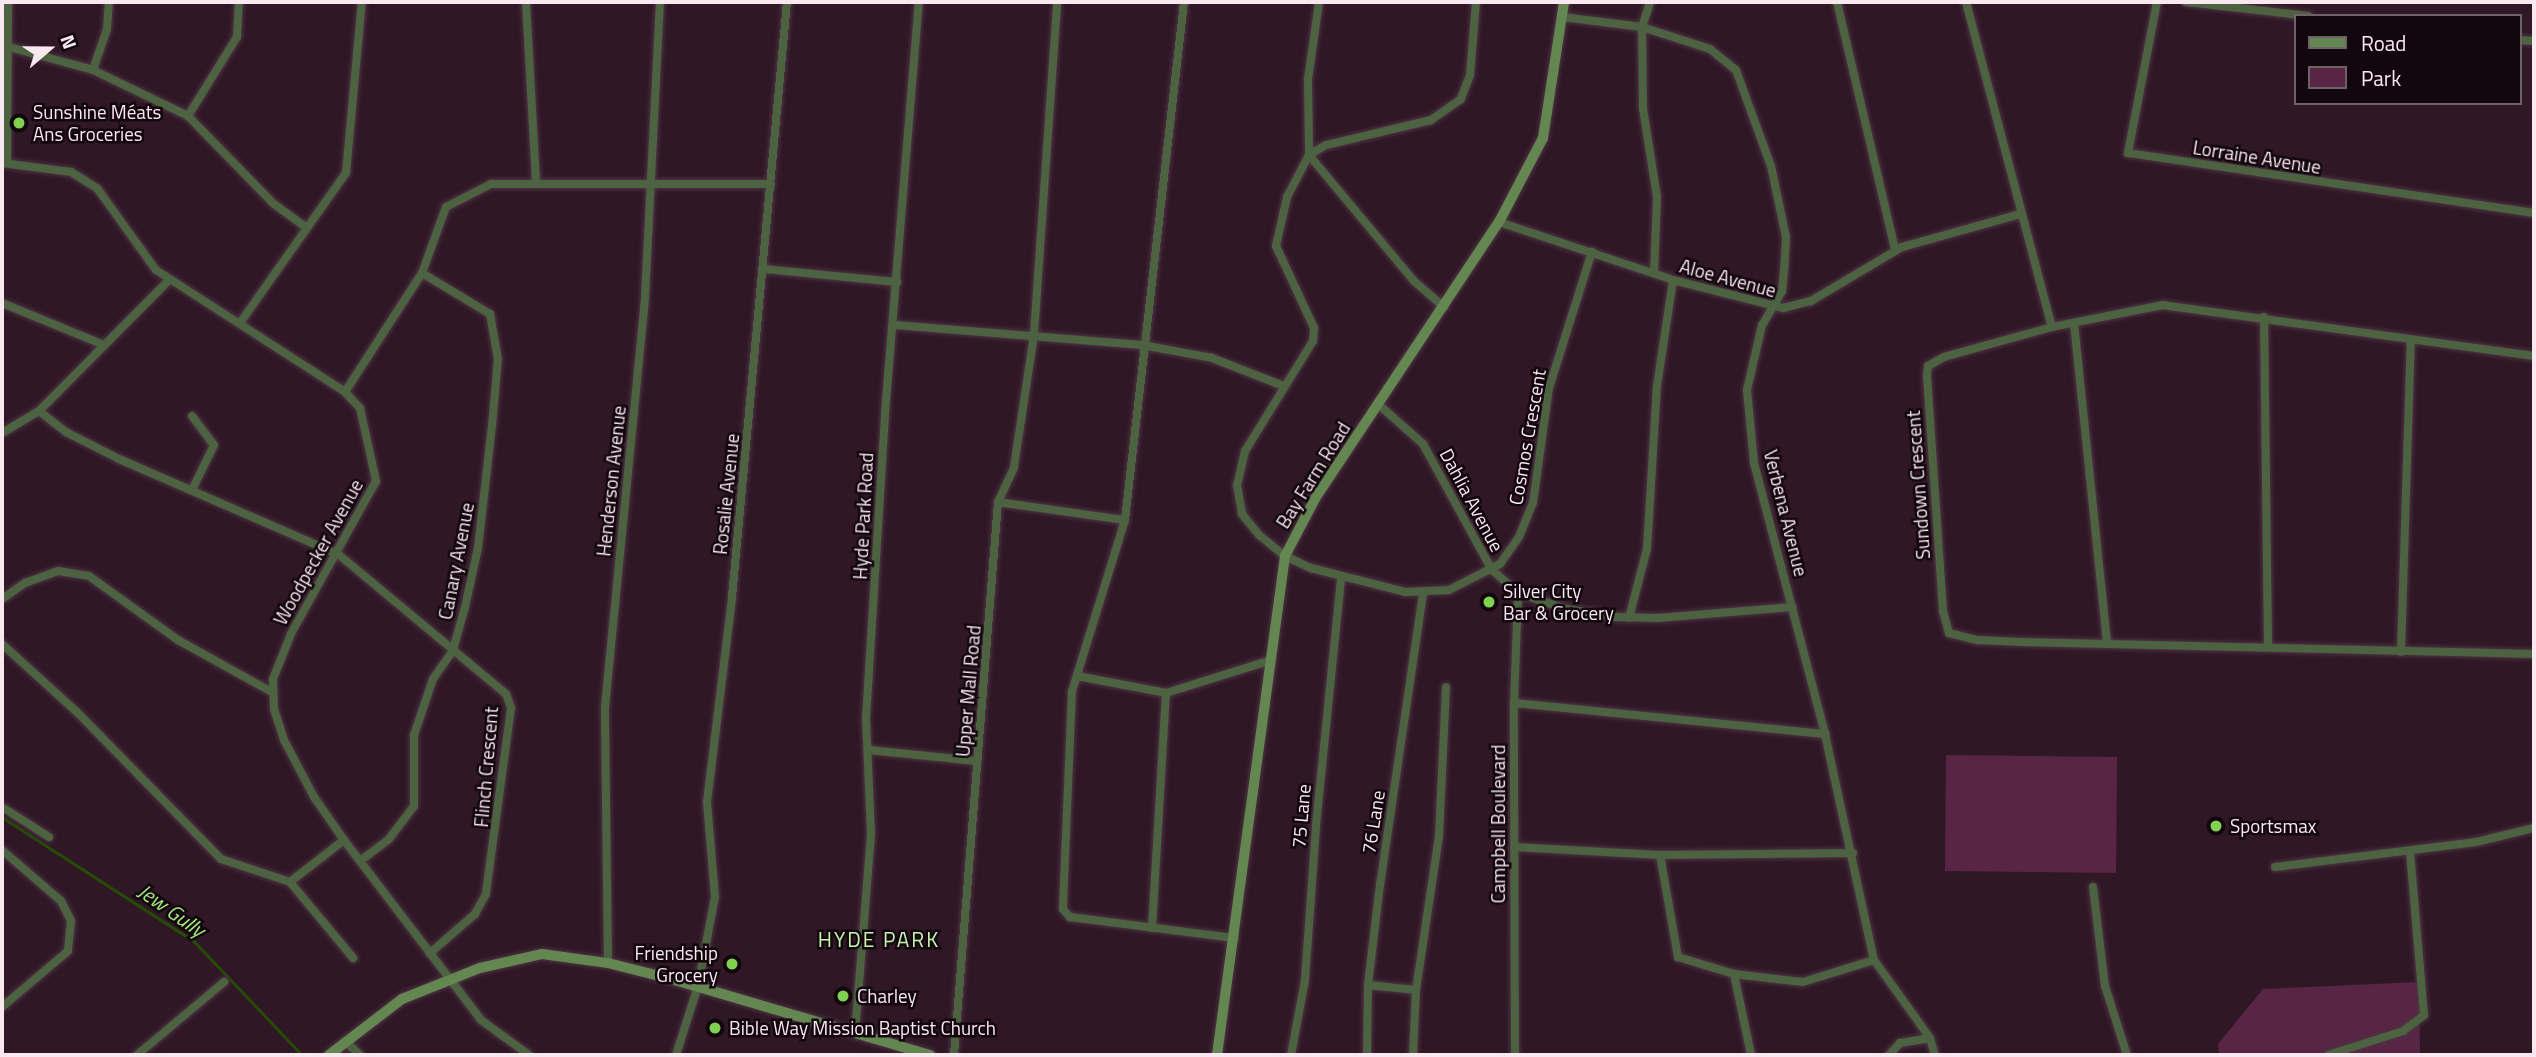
<!DOCTYPE html>
<meta charset="utf-8">
<style>
body{margin:0}
#map{position:relative;width:2536px;height:1057px;overflow:hidden;background:#301726;font-family:"Titillium Web",sans-serif}
div>[style]{position:absolute}
[style*='--x']{left:calc(var(--x)*1px);top:calc(var(--y)*1px);width:calc(var(--w)*1px);rotate:calc(var(--a)*1deg)}
.green>*{inset:0;background:#592545}
.stream>*{height:2.5px;margin:-1.25px;padding:0 1.25px;transform-origin:1.25px;border-radius:1.25px;background:#264b07}
.roads{filter:drop-shadow(0 0 2px #4c3442) drop-shadow(0 0 2px #4c3442)}
.street>*{height:8px;margin:-4px;padding:0 4px;transform-origin:4px;border-radius:4px;background:#4c6241}
.secondary>*{height:10px;margin:-5px;padding:0 5px;transform-origin:5px;border-radius:5px;background:#648651}
.dots>*{width:19px;height:19px;translate:-50% -50%;box-sizing:border-box;border:4px solid #11070d;border-radius:50%}
span{translate:-50% -50%;white-space:nowrap;text-align:center;line-height:1.15;-webkit-text-stroke:5px #11070d;paint-order:stroke}
.poi-label{font-size:19px;color:#fae8f1}
.left{translate:0 -50%;text-align:left}
.right{translate:-100% -50%;text-align:right}
.street-label{font-size:19px;color:#fae8f1}
.water-label{font-size:21px;color:#a4e97c;font-style:italic}
.neighbourhood-label{font-size:21px;color:#c6f2af;letter-spacing:2px}
.frame{position:absolute;inset:0;border:4px solid #fae8f1;pointer-events:none}
.legend{position:absolute;left:2294px;top:14px;width:228px;height:91px;box-sizing:border-box;background:#11070d;border:2px solid #6e6168;margin:0;padding:9px 12px;list-style:none;font-size:21px;color:#fae8f1}
.legend li{display:flex;align-items:center;gap:14px;height:35px}
.legend b{width:35px;border:2px solid #6e6168}
.north{position:absolute;left:14px;top:14px;width:70px;height:70px;-webkit-text-stroke:5px #11070d;paint-order:stroke;rotate:70deg;font-size:19px;font-weight:700;line-height:28px;text-align:center;color:#fae8f1}
.north::after{content:'';display:block;margin:auto;width:24px;height:32px;background:#fae8f1;clip-path:polygon(50% 0,100% 100%,50% 72%,0 100%)}
</style>
<div id="map">
<div class="green">
<i style="clip-path:polygon(1946px 755px,2117px 757px,2116px 873px,1945px 871px)"></i>
<i style="clip-path:polygon(2419px 982px,2420px 1055px,2219px 1055px,2218px 1044px,2263px 989px)"></i>
</div>
<div class="stream">
<i style="--x:2;--y:817;--w:229;--a:32.9"></i>
<i style="--x:194;--y:941;--w:157;--a:46.5"></i>
</div>
<div class="roads">
<div class="street">
<i style="--x:526;--y:2;--w:180;--a:86.8"></i>
<i style="--x:1184;--y:2;--w:521;--a:96.5"></i>
<i style="--x:1125;--y:520;--w:179;--a:107.2"></i>
<i style="--x:1072;--y:691;--w:218;--a:92.4"></i>
<i style="--x:1063;--y:909;--w:11;--a:49"></i>
<i style="--x:1070;--y:917;--w:166;--a:7.3"></i>
<i style="--x:1319;--y:2;--w:78;--a:98.1"></i>
<i style="--x:1308;--y:79;--w:76;--a:89.2"></i>
<i style="--x:1309;--y:155;--w:164;--a:50.2"></i>
<i style="--x:1414;--y:281;--w:40;--a:41"></i>
<i style="--x:1476;--y:2;--w:73;--a:94.7"></i>
<i style="--x:1470;--y:75;--w:26;--a:111"></i>
<i style="--x:1461;--y:99;--w:37;--a:145"></i>
<i style="--x:1431;--y:120;--w:108;--a:166.6"></i>
<i style="--x:1326;--y:145;--w:20;--a:150"></i>
<i style="--x:1309;--y:155;--w:47;--a:117.6"></i>
<i style="--x:1287;--y:197;--w:50;--a:102.7"></i>
<i style="--x:1276;--y:246;--w:90;--a:65.1"></i>
<i style="--x:1314;--y:328;--w:13;--a:94"></i>
<i style="--x:1313;--y:341;--w:129;--a:121.7"></i>
<i style="--x:1245;--y:451;--w:35;--a:103"></i>
<i style="--x:1237;--y:485;--w:29;--a:80"></i>
<i style="--x:1242;--y:514;--w:27;--a:51"></i>
<i style="--x:1259;--y:535;--w:33;--a:39"></i>
<i style="--x:1285;--y:556;--w:29;--a:25"></i>
<i style="--x:1311;--y:568;--w:97;--a:14.3"></i>
<i style="--x:1405;--y:592;--w:44;--a:-2.6"></i>
<i style="--x:1449;--y:590;--w:57;--a:-27"></i>
<i style="--x:1500;--y:564;--w:33;--a:-55"></i>
<i style="--x:1519;--y:537;--w:37;--a:-68"></i>
<i style="--x:1533;--y:503;--w:116;--a:-82.1"></i>
<i style="--x:1549;--y:388;--w:143;--a:-72.5"></i>
<i style="--x:1837;--y:2;--w:255;--a:76.8"></i>
<i style="--x:1966;--y:2;--w:336;--a:75.2"></i>
<i style="--x:2157;--y:2;--w:154;--a:100.9"></i>
<i style="--x:2128;--y:153;--w:410;--a:8.4"></i>
<i style="--x:2186;--y:2;--w:123;--a:6.5"></i>
<i style="--x:1562;--y:17;--w:81;--a:7.1"></i>
<i style="--x:1642;--y:27;--w:26;--a:-72"></i>
<i style="--x:2520;--y:40;--w:14;--a:4"></i>
<i style="--x:9;--y:47;--w:87;--a:15.3"></i>
<i style="--x:93;--y:70;--w:106;--a:25.8"></i>
<i style="--x:188;--y:116;--w:123;--a:45.7"></i>
<i style="--x:274;--y:204;--w:39;--a:36"></i>
<i style="--x:93;--y:70;--w:43;--a:-71.1"></i>
<i style="--x:107;--y:29;--w:27;--a:-86"></i>
<i style="--x:188;--y:116;--w:93;--a:-58.2"></i>
<i style="--x:237;--y:37;--w:35;--a:-87"></i>
<i style="--x:2;--y:163;--w:70;--a:7.4"></i>
<i style="--x:71;--y:172;--w:31;--a:32"></i>
<i style="--x:97;--y:188;--w:101;--a:54.3"></i>
<i style="--x:156;--y:270;--w:225;--a:32.8"></i>
<i style="--x:345;--y:392;--w:22;--a:47"></i>
<i style="--x:360;--y:408;--w:75;--a:77.6"></i>
<i style="--x:376;--y:481;--w:175;--a:119.1"></i>
<i style="--x:291;--y:634;--w:48;--a:111.8"></i>
<i style="--x:273;--y:679;--w:30;--a:88"></i>
<i style="--x:274;--y:709;--w:33;--a:72"></i>
<i style="--x:284;--y:740;--w:64;--a:62.2"></i>
<i style="--x:314;--y:797;--w:52;--a:55.1"></i>
<i style="--x:344;--y:840;--w:226;--a:52.7"></i>
<i style="--x:481;--y:1020;--w:59;--a:36.1"></i>
<i style="--x:7;--y:163;--w:161;--a:-89.6"></i>
<i style="--x:1499;--y:222;--w:183;--a:18.4"></i>
<i style="--x:1673;--y:280;--w:114;--a:14.3"></i>
<i style="--x:1783;--y:308;--w:29;--a:-14"></i>
<i style="--x:1811;--y:301;--w:106;--a:-30.7"></i>
<i style="--x:1902;--y:247;--w:123;--a:-15.6"></i>
<i style="--x:764;--y:269;--w:134;--a:5.6"></i>
<i style="--x:1654;--y:273;--w:76;--a:-87.7"></i>
<i style="--x:1657;--y:197;--w:89;--a:-99"></i>
<i style="--x:1643;--y:109;--w:82;--a:-90.7"></i>
<i style="--x:1642;--y:27;--w:71;--a:17.9"></i>
<i style="--x:1710;--y:49;--w:33;--a:39"></i>
<i style="--x:1736;--y:70;--w:102;--a:70"></i>
<i style="--x:1771;--y:166;--w:73;--a:78.1"></i>
<i style="--x:1786;--y:237;--w:33;--a:93"></i>
<i style="--x:1784;--y:270;--w:21;--a:95"></i>
<i style="--x:1782;--y:291;--w:39;--a:120"></i>
<i style="--x:1762;--y:325;--w:67;--a:103"></i>
<i style="--x:1747;--y:390;--w:73;--a:84.5"></i>
<i style="--x:1754;--y:463;--w:280;--a:75.3"></i>
<i style="--x:1825;--y:734;--w:231;--a:77.8"></i>
<i style="--x:1874;--y:960;--w:96;--a:54.3"></i>
<i style="--x:1930;--y:1038;--w:18;--a:74"></i>
<i style="--x:2;--y:303;--w:110;--a:22.4"></i>
<i style="--x:2264;--y:317;--w:328;--a:89.3"></i>
<i style="--x:240;--y:323;--w:184;--a:-54.8"></i>
<i style="--x:346;--y:173;--w:172;--a:-84.7"></i>
<i style="--x:2074;--y:323;--w:322;--a:84.1"></i>
<i style="--x:895;--y:325;--w:248;--a:4.6"></i>
<i style="--x:1142;--y:345;--w:71;--a:10.5"></i>
<i style="--x:1212;--y:358;--w:77;--a:21.3"></i>
<i style="--x:2534;--y:356;--w:374;--a:-172.2"></i>
<i style="--x:2163;--y:305;--w:113;--a:168.8"></i>
<i style="--x:2052;--y:327;--w:112;--a:164.5"></i>
<i style="--x:1944;--y:357;--w:18;--a:151"></i>
<i style="--x:1928;--y:366;--w:10;--a:96"></i>
<i style="--x:1927;--y:376;--w:236;--a:86.1"></i>
<i style="--x:1943;--y:611;--w:23;--a:75"></i>
<i style="--x:1949;--y:633;--w:30;--a:14"></i>
<i style="--x:1978;--y:640;--w:43;--a:2.7"></i>
<i style="--x:2021;--y:642;--w:513;--a:1.34"></i>
<i style="--x:345;--y:392;--w:142;--a:-57.1"></i>
<i style="--x:422;--y:273;--w:70;--a:-70"></i>
<i style="--x:446;--y:207;--w:51;--a:-27.1"></i>
<i style="--x:491;--y:184;--w:280;--a:0"></i>
<i style="--x:1378;--y:404;--w:60;--a:41.6"></i>
<i style="--x:1423;--y:444;--w:144;--a:61.3"></i>
<i style="--x:1492;--y:570;--w:35;--a:41"></i>
<i style="--x:1518;--y:593;--w:51;--a:18.4"></i>
<i style="--x:1566;--y:609;--w:51;--a:9.1"></i>
<i style="--x:1616;--y:617;--w:42;--a:1.4"></i>
<i style="--x:1658;--y:618;--w:135;--a:-4.7"></i>
<i style="--x:39;--y:411;--w:34;--a:38"></i>
<i style="--x:66;--y:432;--w:59;--a:27"></i>
<i style="--x:119;--y:459;--w:239;--a:23.5"></i>
<i style="--x:338;--y:554;--w:219;--a:39.8"></i>
<i style="--x:506;--y:694;--w:15;--a:70"></i>
<i style="--x:511;--y:708;--w:188;--a:97.7"></i>
<i style="--x:486;--y:894;--w:23;--a:119"></i>
<i style="--x:475;--y:914;--w:60;--a:139.1"></i>
<i style="--x:192;--y:416;--w:36;--a:53"></i>
<i style="--x:214;--y:445;--w:50;--a:116.1"></i>
<i style="--x:2;--y:433;--w:43;--a:-30.7"></i>
<i style="--x:39;--y:411;--w:185;--a:-45.2"></i>
<i style="--x:998;--y:502;--w:128;--a:8.1"></i>
<i style="--x:2;--y:599;--w:28;--a:-35"></i>
<i style="--x:25;--y:583;--w:35;--a:-20"></i>
<i style="--x:58;--y:571;--w:31;--a:9"></i>
<i style="--x:89;--y:576;--w:110;--a:35.7"></i>
<i style="--x:178;--y:640;--w:107;--a:29"></i>
<i style="--x:1629;--y:618;--w:71;--a:-75.4"></i>
<i style="--x:1647;--y:549;--w:163;--a:-86.5"></i>
<i style="--x:1657;--y:386;--w:107;--a:-81.4"></i>
<i style="--x:2;--y:644;--w:100;--a:42.2"></i>
<i style="--x:76;--y:711;--w:207;--a:45.6"></i>
<i style="--x:221;--y:859;--w:73;--a:18.4"></i>
<i style="--x:2401;--y:652;--w:313;--a:-88.2"></i>
<i style="--x:1077;--y:676;--w:91;--a:10.8"></i>
<i style="--x:1166;--y:693;--w:110;--a:-17.4"></i>
<i style="--x:1514;--y:703;--w:313;--a:5.7"></i>
<i style="--x:868;--y:750;--w:110;--a:5.8"></i>
<i style="--x:2;--y:807;--w:56;--a:32.6"></i>
<i style="--x:1514;--y:847;--w:146;--a:3.1"></i>
<i style="--x:1660;--y:855;--w:193;--a:-0.6"></i>
<i style="--x:2;--y:850;--w:78;--a:40.8"></i>
<i style="--x:61;--y:901;--w:22;--a:63"></i>
<i style="--x:71;--y:921;--w:30;--a:96"></i>
<i style="--x:68;--y:951;--w:87;--a:139.7"></i>
<i style="--x:1660;--y:855;--w:104;--a:80"></i>
<i style="--x:1678;--y:957;--w:59;--a:16.9"></i>
<i style="--x:1734;--y:974;--w:69;--a:6.6"></i>
<i style="--x:1803;--y:982;--w:74;--a:-17.2"></i>
<i style="--x:360;--y:861;--w:36;--a:-37"></i>
<i style="--x:389;--y:839;--w:41;--a:-52.9"></i>
<i style="--x:414;--y:806;--w:71;--a:-90"></i>
<i style="--x:414;--y:735;--w:59;--a:-71.3"></i>
<i style="--x:433;--y:679;--w:35;--a:-55"></i>
<i style="--x:453;--y:650;--w:45;--a:-74.4"></i>
<i style="--x:465;--y:607;--w:60;--a:-77.6"></i>
<i style="--x:478;--y:548;--w:123;--a:-83.5"></i>
<i style="--x:492;--y:426;--w:67;--a:-84.9"></i>
<i style="--x:498;--y:359;--w:46;--a:-100.1"></i>
<i style="--x:490;--y:314;--w:79;--a:-148.9"></i>
<i style="--x:2275;--y:867;--w:203;--a:-7.1"></i>
<i style="--x:2476;--y:842;--w:60;--a:-13.6"></i>
<i style="--x:290;--y:882;--w:99;--a:50.3"></i>
<i style="--x:290;--y:882;--w:68;--a:-37.9"></i>
<i style="--x:2093;--y:887;--w:100;--a:83.1"></i>
<i style="--x:2105;--y:986;--w:72;--a:72.3"></i>
<i style="--x:1152;--y:928;--w:235;--a:-86.6"></i>
<i style="--x:608;--y:963;--w:256;--a:-90.7"></i>
<i style="--x:605;--y:707;--w:412;--a:-84.4"></i>
<i style="--x:645;--y:297;--w:295;--a:-87.1"></i>
<i style="--x:1734;--y:974;--w:83;--a:78.1"></i>
<i style="--x:1368;--y:985;--w:48;--a:5.9"></i>
<i style="--x:855;--y:1033;--w:200;--a:-85.4"></i>
<i style="--x:871;--y:834;--w:116;--a:-92.5"></i>
<i style="--x:866;--y:718;--w:306;--a:-86.4"></i>
<i style="--x:885;--y:413;--w:412;--a:-85.3"></i>
<i style="--x:345;--y:1041;--w:21;--a:43"></i>
<i style="--x:137;--y:1055;--w:114;--a:-40"></i>
<i style="--x:676;--y:1055;--w:72;--a:-72.3"></i>
<i style="--x:698;--y:986;--w:91;--a:-79.2"></i>
<i style="--x:715;--y:897;--w:95;--a:-94.8"></i>
<i style="--x:707;--y:802;--w:207;--a:-83"></i>
<i style="--x:732;--y:597;--w:598;--a:-84.72"></i>
<i style="--x:954;--y:1055;--w:555;--a:-85.45"></i>
<i style="--x:998;--y:502;--w:38;--a:-65"></i>
<i style="--x:1014;--y:467;--w:134;--a:-81.4"></i>
<i style="--x:1034;--y:334;--w:333;--a:-86"></i>
<i style="--x:1291;--y:1055;--w:76;--a:-79.4"></i>
<i style="--x:1305;--y:980;--w:155;--a:-85.9"></i>
<i style="--x:1316;--y:825;--w:247;--a:-84.2"></i>
<i style="--x:1367;--y:1055;--w:70;--a:-89.2"></i>
<i style="--x:1368;--y:985;--w:101;--a:-83.2"></i>
<i style="--x:1380;--y:885;--w:294;--a:-81.6"></i>
<i style="--x:1413;--y:1055;--w:65;--a:-87.4"></i>
<i style="--x:1416;--y:990;--w:156;--a:-81.5"></i>
<i style="--x:1439;--y:836;--w:149;--a:-87.3"></i>
<i style="--x:1515;--y:1055;--w:352;--a:-90.2"></i>
<i style="--x:1514;--y:703;--w:110;--a:-87.9"></i>
<i style="--x:1889;--y:1055;--w:16;--a:-47"></i>
<i style="--x:1900;--y:1043;--w:30;--a:-9"></i>
<i style="--x:2328;--y:1055;--w:79;--a:-17.7"></i>
<i style="--x:2403;--y:1031;--w:26;--a:-37"></i>
<i style="--x:2424;--y:1015;--w:165;--a:-94.9"></i>
</div>
<div class="secondary">
<i style="--x:329;--y:1055;--w:92;--a:-37.5"></i>
<i style="--x:402;--y:999;--w:84;--a:-21.7"></i>
<i style="--x:480;--y:968;--w:64;--a:-12.7"></i>
<i style="--x:542;--y:954;--w:67;--a:7.8"></i>
<i style="--x:608;--y:963;--w:69;--a:14.2"></i>
<i style="--x:675;--y:980;--w:266;--a:16.4"></i>
<i style="--x:1217;--y:1055;--w:504;--a:-82.24"></i>
<i style="--x:1285;--y:556;--w:67;--a:-62.3"></i>
<i style="--x:1316;--y:497;--w:330;--a:-56.4"></i>
<i style="--x:1499;--y:222;--w:95;--a:-62.4"></i>
<i style="--x:1543;--y:138;--w:138;--a:-81.2"></i>
</div>
</div>
<div class="dots">
<i style="left:19px;top:123px;background:#82d04f"></i>
<i style="left:1489px;top:602px;background:#82d04f"></i>
<i style="left:2216px;top:826px;background:#82d04f"></i>
<i style="left:732px;top:964px;background:#82d04f"></i>
<i style="left:843px;top:996px;background:#82d04f"></i>
<i style="left:715px;top:1028px;background:#82d04f"></i>
</div>
<div class="poi-label">
<span class="left" style="left:33px;top:123px">Sunshine Méats<br>Ans Groceries</span>
<span class="left" style="left:1503px;top:602px">Silver City<br>Bar &amp; Grocery</span>
<span class="left" style="left:2230px;top:826px">Sportsmax</span>
<span class="right" style="left:718px;top:964px">Friendship<br>Grocery</span>
<span class="left" style="left:857px;top:996px">Charley</span>
<span class="left" style="left:729px;top:1028px">Bible Way Mission Baptist Church</span>
</div>
<div class="street-label">
<span style="left:2257px;top:157px;rotate:9deg">Lorraine Avenue</span>
<span style="left:1728px;top:278px;rotate:15deg">Aloe Avenue</span>
<span style="left:1527px;top:437px;rotate:-80deg">Cosmos Crescent</span>
<span style="left:1313px;top:475px;rotate:-58deg">Bay Farm Road</span>
<span style="left:611px;top:481px;rotate:-84deg">Henderson Avenue</span>
<span style="left:1918px;top:485px;rotate:-94deg">Sundown Crescent</span>
<span style="left:726px;top:494px;rotate:-84deg">Rosalie Avenue</span>
<span style="left:1472px;top:500px;rotate:62deg">Dahlia Avenue</span>
<span style="left:1786px;top:513px;rotate:76deg">Verbena Avenue</span>
<span style="left:863px;top:516px;rotate:-87deg">Hyde Park Road</span>
<span style="left:318px;top:552px;rotate:-61deg">Woodpecker Avenue</span>
<span style="left:456px;top:561px;rotate:-79deg">Canary Avenue</span>
<span style="left:968px;top:691px;rotate:-85deg">Upper Mall Road</span>
<span style="left:486px;top:767px;rotate:-85deg">Flinch Crescent</span>
<span style="left:1301px;top:816px;rotate:-85deg">75 Lane</span>
<span style="left:1373px;top:822px;rotate:-81deg">76 Lane</span>
<span style="left:1498px;top:824px;rotate:-90deg">Campbell Boulevard</span>
</div>
<div class="water-label">
<span style="left:172px;top:910px;rotate:35deg">Jew Gully</span>
</div>
<div class="neighbourhood-label">
<span style="left:879px;top:939px">HYDE PARK</span>
</div>
<div class="frame"></div>
<ul class="legend">
<li><b style="height:9px;background:#648651"></b>Road</li>
<li><b style="height:19px;background:#592545"></b>Park</li>
</ul>
<div class="north">N</div>
</div>
